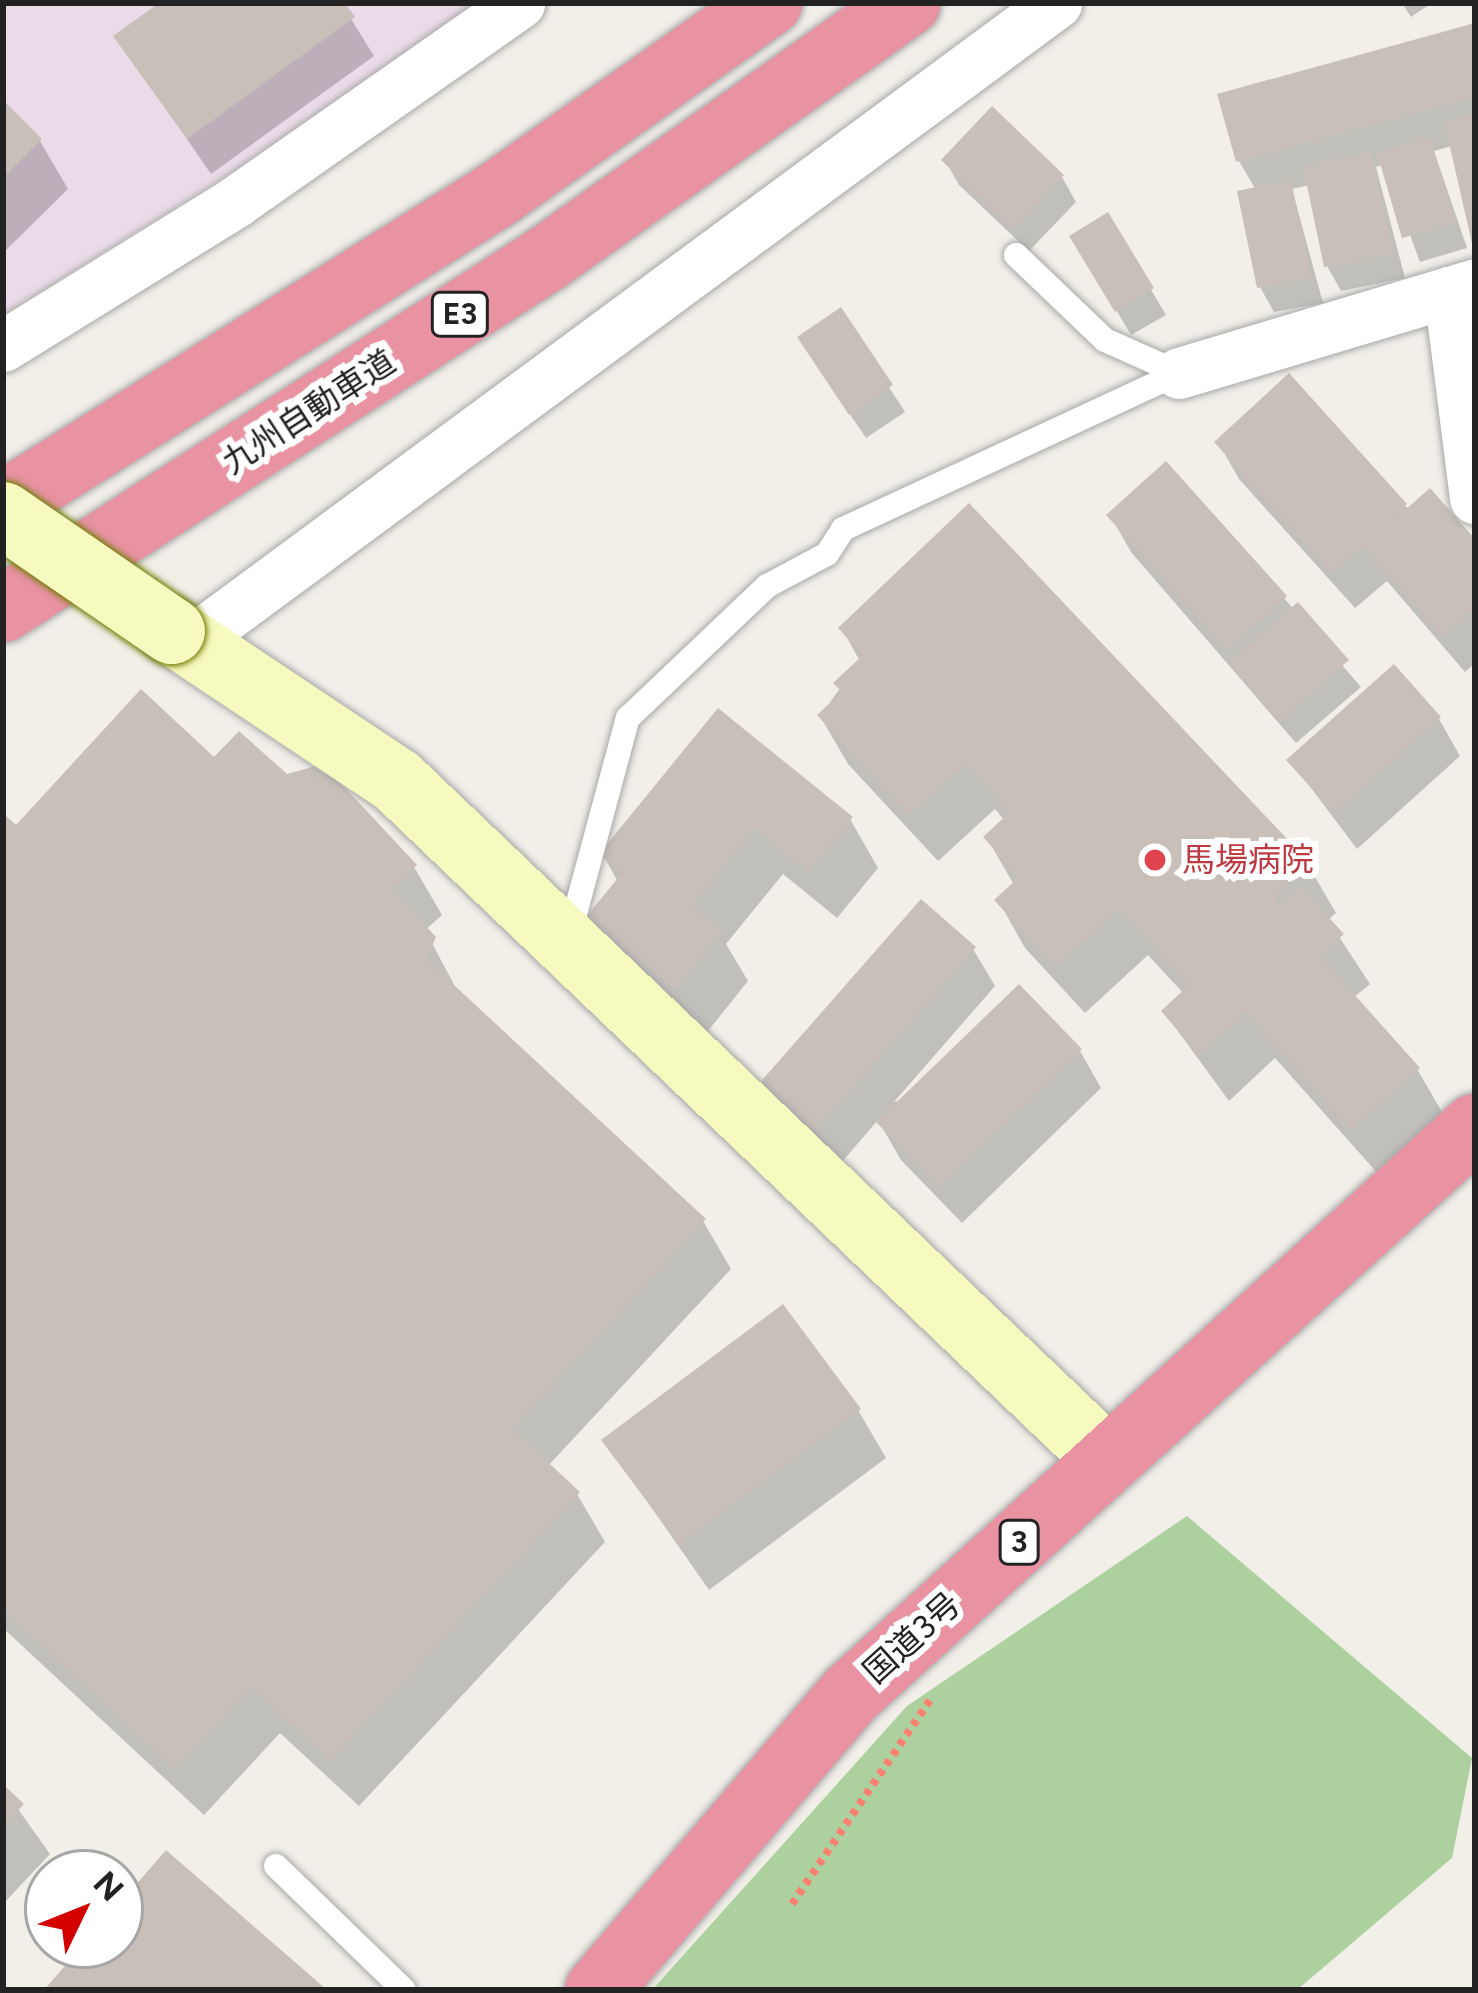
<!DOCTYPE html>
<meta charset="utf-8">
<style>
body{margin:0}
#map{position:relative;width:1478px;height:1993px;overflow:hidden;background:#f2efe9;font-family:Figtree,"Noto Sans JP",sans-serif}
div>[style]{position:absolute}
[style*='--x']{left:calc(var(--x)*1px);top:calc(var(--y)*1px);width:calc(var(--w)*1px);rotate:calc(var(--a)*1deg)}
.industrial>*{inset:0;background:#ebdbe8}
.forest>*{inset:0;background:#add19e}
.shadow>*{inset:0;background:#0003}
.building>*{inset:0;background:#c7bfb8}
.path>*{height:8px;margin-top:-4px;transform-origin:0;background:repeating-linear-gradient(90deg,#fa8072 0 6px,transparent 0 12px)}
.roads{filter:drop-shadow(0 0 3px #a9a9a9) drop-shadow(0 0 3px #a9a9a9)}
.lane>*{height:24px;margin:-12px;padding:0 12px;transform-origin:12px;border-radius:12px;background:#fff}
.street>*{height:51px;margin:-25.5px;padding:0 25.5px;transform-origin:25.5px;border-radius:25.5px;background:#fff}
.secondary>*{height:66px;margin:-33px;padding:0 33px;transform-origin:33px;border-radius:33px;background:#f7fabf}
.highway>*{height:66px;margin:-33px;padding:0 33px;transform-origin:33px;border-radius:33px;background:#e892a2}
.bridges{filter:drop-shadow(0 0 3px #707d05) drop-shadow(0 0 3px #707d05)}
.secondary-bridge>*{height:66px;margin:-33px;padding:0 33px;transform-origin:33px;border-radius:33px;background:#f7fabf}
.dots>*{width:33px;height:33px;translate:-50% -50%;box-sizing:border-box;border:6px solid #fff;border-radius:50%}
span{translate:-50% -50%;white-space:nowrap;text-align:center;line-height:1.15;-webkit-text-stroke:12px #fff;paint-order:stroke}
.shield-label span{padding:3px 9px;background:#fff;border:3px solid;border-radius:9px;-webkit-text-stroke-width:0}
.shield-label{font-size:30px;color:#222;font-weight:700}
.street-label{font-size:33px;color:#222}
.health-label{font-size:33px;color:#be3a42}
.left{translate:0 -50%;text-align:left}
.frame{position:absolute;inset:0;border:6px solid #222;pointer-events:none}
.north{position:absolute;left:24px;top:1849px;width:120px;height:120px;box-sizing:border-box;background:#fff;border:3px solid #a7a7a7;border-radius:50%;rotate:47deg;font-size:33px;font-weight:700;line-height:48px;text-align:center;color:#222}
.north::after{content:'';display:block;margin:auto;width:42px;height:54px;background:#d40000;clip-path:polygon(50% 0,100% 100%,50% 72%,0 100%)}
</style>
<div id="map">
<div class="industrial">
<i style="clip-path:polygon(3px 3px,475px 3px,243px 165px,3px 315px)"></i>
</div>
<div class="forest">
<i style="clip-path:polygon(1187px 1516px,1472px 1758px,1452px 1858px,1297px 1990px,652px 1990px,907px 1706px)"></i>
</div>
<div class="shadow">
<i style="clip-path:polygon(164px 3px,341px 3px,374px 56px,211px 174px,117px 37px)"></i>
<i style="clip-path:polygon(1402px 3px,1432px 3px,1411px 17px)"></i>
<i style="clip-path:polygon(1475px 26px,1475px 244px,1452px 146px,1434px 151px,1467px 248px,1420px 262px,1384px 164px,1376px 167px,1405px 278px,1341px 291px,1327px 266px,1310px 185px,1292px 189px,1323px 303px,1274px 312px,1260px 287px,1256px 190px,1239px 161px)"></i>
<i style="clip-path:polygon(3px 104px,40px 141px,68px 189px,3px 253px)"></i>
<i style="clip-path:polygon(945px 160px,1062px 177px,1076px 202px,1029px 251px,959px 185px)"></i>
<i style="clip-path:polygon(1107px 216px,1166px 315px,1131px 335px,1073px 237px)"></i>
<i style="clip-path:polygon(840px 311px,905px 412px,866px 438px,815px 363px)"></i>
<i style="clip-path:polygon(1218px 442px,1405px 506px,1475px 544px,1475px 663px,1465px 672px,1387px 581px,1355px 608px,1239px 479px)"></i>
<i style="clip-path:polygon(1110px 515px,1284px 598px,1361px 687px,1296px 743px,1131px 552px)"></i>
<i style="clip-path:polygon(842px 629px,1308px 865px,1336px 913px,1328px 920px,1370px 984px,1353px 998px,1417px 1069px,1445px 1117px,1380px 1176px,1275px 1058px,1229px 1101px,1164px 1012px,1184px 994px,1148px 955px,1085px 1013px,1025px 948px,998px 900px,1014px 885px,987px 838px,1005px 821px,995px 809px,938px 861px,848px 764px,820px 716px,860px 661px)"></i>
<i style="clip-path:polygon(718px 712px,850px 819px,878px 868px,837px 918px,783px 874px,726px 944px,748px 981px,704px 1036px,617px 965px,590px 917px,618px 882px,603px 855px)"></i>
<i style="clip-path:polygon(1439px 719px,1460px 756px,1357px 849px,1290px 760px)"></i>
<i style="clip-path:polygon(214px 761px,286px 778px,414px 867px,442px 915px,425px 930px,459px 994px,703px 1221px,731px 1269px,548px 1466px,577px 1494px,605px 1542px,359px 1806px,280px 1733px,204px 1815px,3px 1628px,3px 817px,16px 829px)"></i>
<i style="clip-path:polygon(973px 949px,995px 986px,894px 1102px,1080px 1051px,1101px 1088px,962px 1223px,901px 1160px,878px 1120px,835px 1170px,782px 1123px)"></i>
<i style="clip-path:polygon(858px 1410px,886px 1458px,709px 1590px,605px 1441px)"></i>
<i style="clip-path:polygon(3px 1788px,50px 1854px,3px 1904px)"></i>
</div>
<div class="building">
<i style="clip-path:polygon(159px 3px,345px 3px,355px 17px,187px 139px,113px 36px)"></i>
<i style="clip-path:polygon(1475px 23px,1475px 97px,1236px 162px,1217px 94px)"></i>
<i style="clip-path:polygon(3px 100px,42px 139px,3px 178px)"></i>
<i style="clip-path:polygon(992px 106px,1064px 175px,1013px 229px,941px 160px)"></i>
<i style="clip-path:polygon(1475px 113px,1475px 252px,1474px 252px,1444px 121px)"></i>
<i style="clip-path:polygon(1430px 137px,1455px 223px,1402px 238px,1377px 153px)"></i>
<i style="clip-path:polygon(1371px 152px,1393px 253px,1324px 267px,1303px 166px)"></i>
<i style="clip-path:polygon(1291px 180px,1311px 278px,1257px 288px,1237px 191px)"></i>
<i style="clip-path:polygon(1108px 212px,1154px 288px,1115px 312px,1069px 236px)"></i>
<i style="clip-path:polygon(841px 307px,893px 385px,849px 415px,797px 337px)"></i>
<i style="clip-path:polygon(1289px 373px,1407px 504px,1379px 533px,1430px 488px,1475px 539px,1475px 608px,1442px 636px,1364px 546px,1332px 573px,1214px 442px)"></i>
<i style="clip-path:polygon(1166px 461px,1287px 596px,1227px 649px,1106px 515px)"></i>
<i style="clip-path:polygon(969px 503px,1310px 863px,1275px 896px,1278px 908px,1301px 887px,1344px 934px,1320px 956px,1420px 1068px,1351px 1130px,1246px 1012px,1199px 1055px,1161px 1011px,1189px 985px,1119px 909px,1055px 967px,994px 900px,1019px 877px,983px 837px,1010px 812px,966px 763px,909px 815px,817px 715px,842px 692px,833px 683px,863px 655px,838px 628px)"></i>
<i style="clip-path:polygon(1298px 602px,1349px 660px,1280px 721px,1229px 662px)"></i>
<i style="clip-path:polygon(1394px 664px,1441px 717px,1334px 813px,1286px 760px)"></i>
<i style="clip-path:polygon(141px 689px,214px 757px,239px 731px,287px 774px,323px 764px,417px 865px,391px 889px,436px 937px,426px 959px,706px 1219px,512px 1429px,580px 1492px,330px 1760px,251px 1687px,175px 1769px,3px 1609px,3px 813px,16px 825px)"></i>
<i style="clip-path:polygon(718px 708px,853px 817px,808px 872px,754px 828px,691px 906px,722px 931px,675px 990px,586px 917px,622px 873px,599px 854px)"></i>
<i style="clip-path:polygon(921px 899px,976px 947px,812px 1134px,757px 1086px)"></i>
<i style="clip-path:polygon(1019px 984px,1082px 1049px,939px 1187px,876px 1122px)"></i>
<i style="clip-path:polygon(783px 1304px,861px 1409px,679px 1544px,601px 1440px)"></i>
<i style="clip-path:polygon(3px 1784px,24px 1804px,3px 1827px)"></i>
<i style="clip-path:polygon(166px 1850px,327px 1990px,44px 1990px,83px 1945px,120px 1945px,120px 1903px)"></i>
</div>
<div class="path">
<i style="--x:792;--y:1904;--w:250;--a:-55.9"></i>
</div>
<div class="roads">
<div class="lane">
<i style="--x:1016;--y:255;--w:123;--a:43.7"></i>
<i style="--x:1105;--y:340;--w:81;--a:24"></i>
<i style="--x:569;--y:936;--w:226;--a:-74.9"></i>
<i style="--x:628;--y:718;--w:192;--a:-43.5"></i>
<i style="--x:767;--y:586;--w:68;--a:-28.1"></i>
<i style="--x:827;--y:554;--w:30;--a:-57"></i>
<i style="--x:843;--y:529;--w:370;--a:-24.9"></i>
<i style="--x:276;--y:1866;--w:178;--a:44.1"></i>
</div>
<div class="street">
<i style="--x:1449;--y:292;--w:208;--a:82.8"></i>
<i style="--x:3;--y:346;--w:273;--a:-31.8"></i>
<i style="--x:235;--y:202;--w:347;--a:-35"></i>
<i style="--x:1179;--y:373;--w:309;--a:-16.7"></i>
<i style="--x:189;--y:643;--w:1078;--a:-36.43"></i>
</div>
<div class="secondary">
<i style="--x:172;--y:631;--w:270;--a:33.7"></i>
<i style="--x:397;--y:781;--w:983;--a:43.68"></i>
</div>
<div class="highway">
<i style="--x:3;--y:505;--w:585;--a:-32.14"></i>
<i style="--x:498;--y:194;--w:332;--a:-35.2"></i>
<i style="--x:3;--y:609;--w:646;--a:-32.8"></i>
<i style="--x:546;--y:259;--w:443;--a:-35.3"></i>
<i style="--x:598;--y:1990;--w:391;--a:-49.5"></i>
<i style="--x:852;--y:1693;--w:842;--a:-42.26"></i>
</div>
</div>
<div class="bridges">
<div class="secondary-bridge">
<i style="--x:3;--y:515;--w:205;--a:34.5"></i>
</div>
</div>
<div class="dots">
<i style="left:1155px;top:860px;background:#e0444e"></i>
</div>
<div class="shield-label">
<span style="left:460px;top:314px">E3</span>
<span style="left:1019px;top:1542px">3</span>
</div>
<div class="street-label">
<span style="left:309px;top:412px;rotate:-33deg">九州自動車道</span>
<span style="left:912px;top:1638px;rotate:-42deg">国道3号</span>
</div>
<div class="health-label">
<span class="left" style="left:1182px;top:860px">馬場病院</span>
</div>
<div class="frame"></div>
<div class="north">N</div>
</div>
